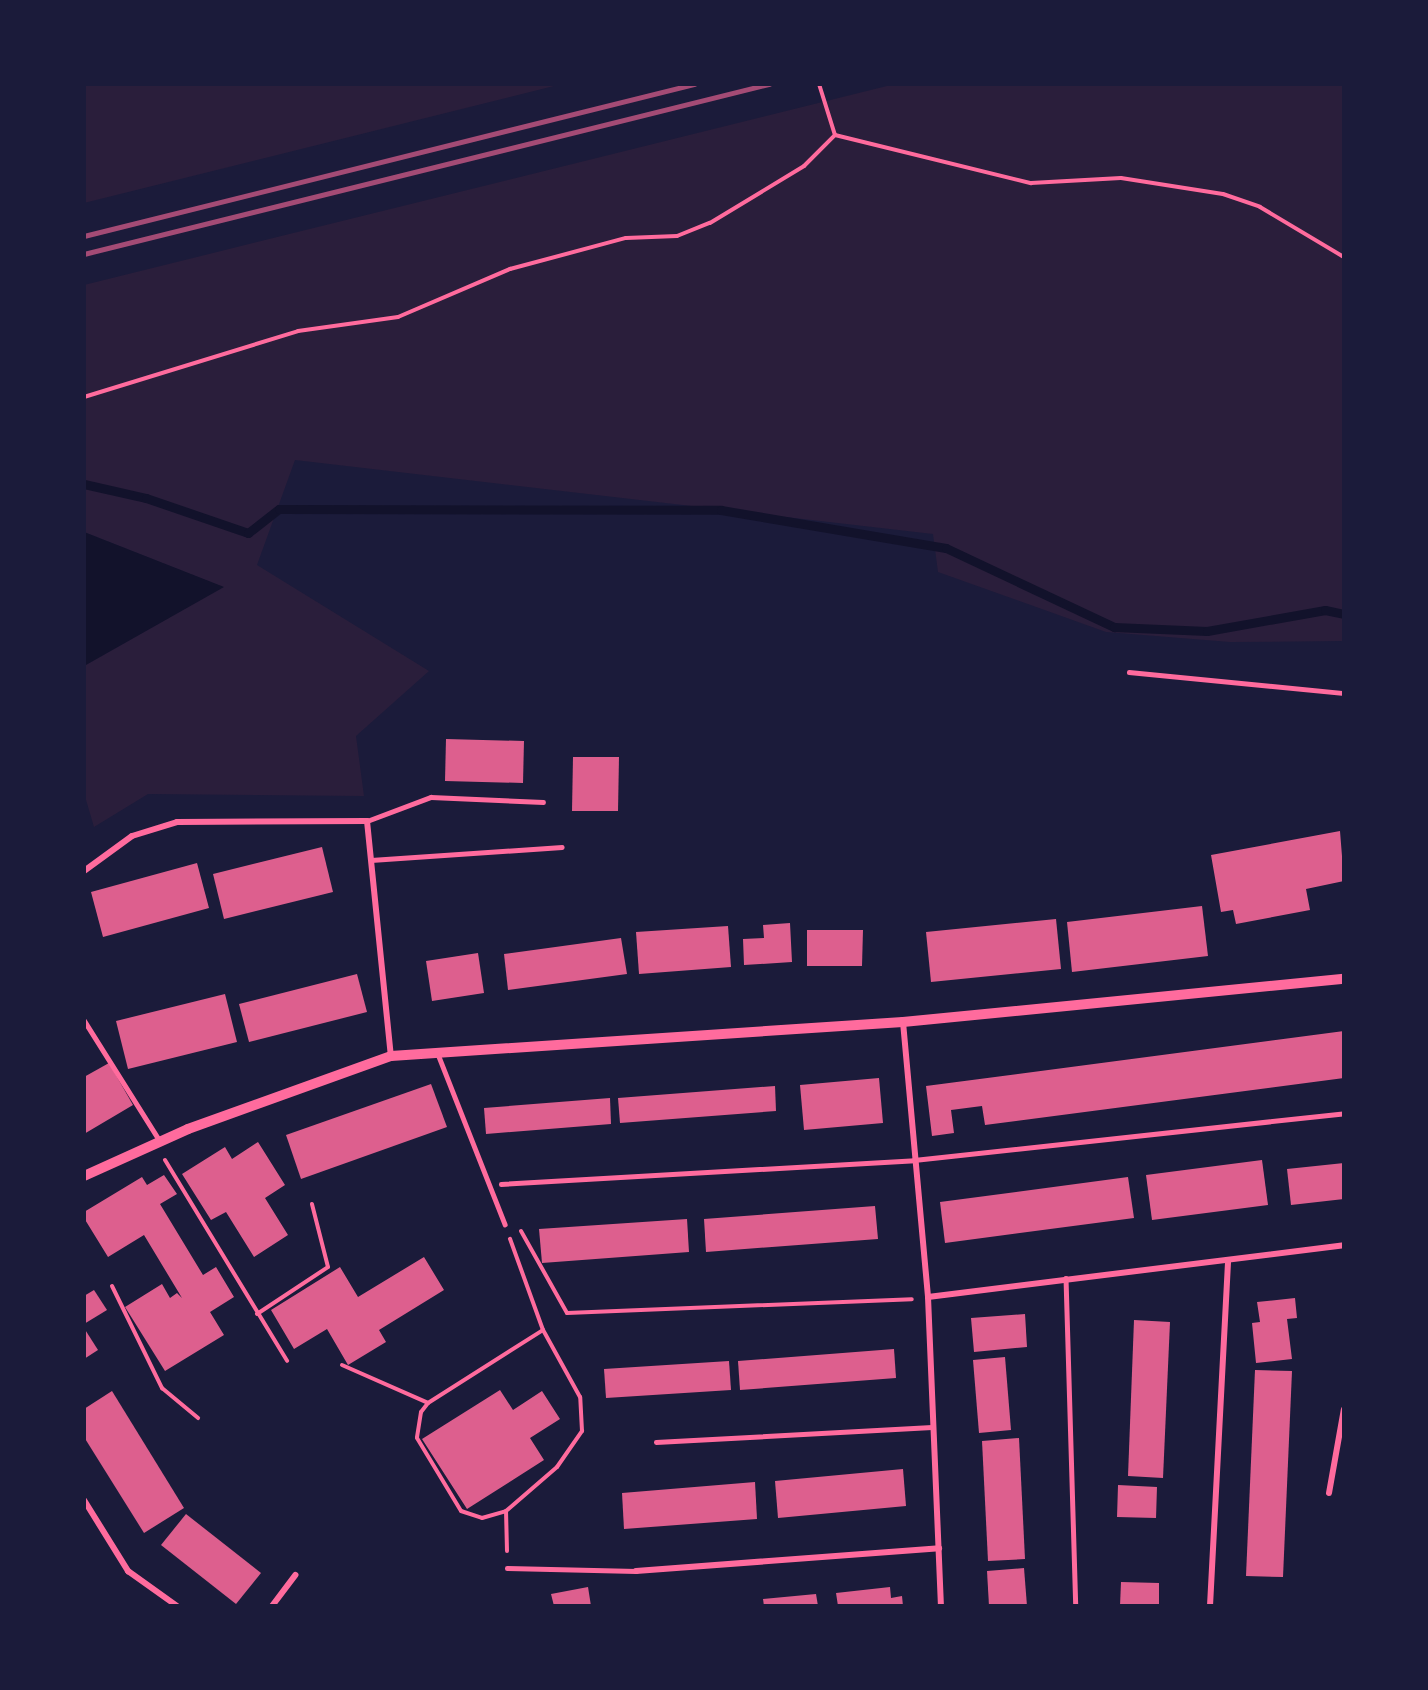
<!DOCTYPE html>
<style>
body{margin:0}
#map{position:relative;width:1428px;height:1690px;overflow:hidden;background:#1b1b3a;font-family:"PT Sans",sans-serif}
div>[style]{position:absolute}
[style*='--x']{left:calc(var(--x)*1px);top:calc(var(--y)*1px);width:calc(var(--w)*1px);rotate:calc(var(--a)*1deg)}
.green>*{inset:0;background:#2a1e3b}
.water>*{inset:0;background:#12122b}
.stream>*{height:9px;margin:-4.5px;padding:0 4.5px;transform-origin:4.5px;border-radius:4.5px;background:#12122b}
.building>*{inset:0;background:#dd5f8e}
.path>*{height:4px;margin:-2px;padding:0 2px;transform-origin:2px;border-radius:2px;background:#ff6b9d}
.service>*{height:4.5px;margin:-2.25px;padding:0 2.25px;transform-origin:2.25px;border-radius:2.25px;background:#ff6b9d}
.minor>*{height:6px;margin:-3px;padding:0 3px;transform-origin:3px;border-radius:3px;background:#ff6b9d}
.tertiary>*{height:10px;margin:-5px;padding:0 5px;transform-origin:5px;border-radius:5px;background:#ff6b9d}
.rail>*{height:4.5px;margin:-2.25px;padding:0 2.25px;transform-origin:2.25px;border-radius:2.25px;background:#a44b75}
span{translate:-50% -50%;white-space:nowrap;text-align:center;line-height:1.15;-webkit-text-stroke:6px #1b1b3a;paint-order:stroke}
.frame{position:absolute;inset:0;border:86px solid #1b1b3a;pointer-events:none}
</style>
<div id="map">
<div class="green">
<i style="clip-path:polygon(84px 84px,562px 84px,84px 203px)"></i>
<i style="clip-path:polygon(895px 84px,1344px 84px,1344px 641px,1230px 642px,1106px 632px,938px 572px,933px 534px,295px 460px,257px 565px,429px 671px,356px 736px,364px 796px,148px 794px,94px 827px,84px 793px,84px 666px,223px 587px,84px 532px,84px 285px)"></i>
</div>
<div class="water">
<i style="clip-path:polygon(84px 532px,224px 587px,84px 666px)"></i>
</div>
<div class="stream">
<i style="--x:84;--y:484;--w:64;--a:12.7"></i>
<i style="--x:146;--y:498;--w:108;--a:18.9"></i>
<i style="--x:248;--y:533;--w:39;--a:-38"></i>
<i style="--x:279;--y:509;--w:442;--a:0.1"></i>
<i style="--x:721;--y:510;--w:228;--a:9.6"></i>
<i style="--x:946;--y:548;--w:186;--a:25.2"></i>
<i style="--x:1114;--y:627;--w:93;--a:2.5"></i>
<i style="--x:1207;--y:631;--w:120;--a:-10.1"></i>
<i style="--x:1325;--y:610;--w:19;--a:12"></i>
</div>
<div class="building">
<i style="clip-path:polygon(446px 739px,524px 741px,523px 783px,445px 781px)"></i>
<i style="clip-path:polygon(573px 757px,619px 757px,618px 811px,572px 811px)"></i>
<i style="clip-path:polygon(1340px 831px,1344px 881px,1306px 889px,1310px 910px,1236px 924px,1233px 910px,1221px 912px,1211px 855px)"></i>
<i style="clip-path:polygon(322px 847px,333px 892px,224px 919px,213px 874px)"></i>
<i style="clip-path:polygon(197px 863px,209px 908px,103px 937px,91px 892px)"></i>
<i style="clip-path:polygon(1202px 906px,1208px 956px,1072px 972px,1067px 922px)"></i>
<i style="clip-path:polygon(1056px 919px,1061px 969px,931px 982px,926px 932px)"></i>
<i style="clip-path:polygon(790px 923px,792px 962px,744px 965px,743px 939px,764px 938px,763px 925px)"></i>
<i style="clip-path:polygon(728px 926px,731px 967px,639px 974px,636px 932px)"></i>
<i style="clip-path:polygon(807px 930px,863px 930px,862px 966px,807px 966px)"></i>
<i style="clip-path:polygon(621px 938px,627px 974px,508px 990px,504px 954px)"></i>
<i style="clip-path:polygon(478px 953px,484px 993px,432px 1001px,426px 961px)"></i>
<i style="clip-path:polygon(357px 974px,367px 1012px,249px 1042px,239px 1004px)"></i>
<i style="clip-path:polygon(225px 994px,237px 1042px,128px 1069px,116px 1021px)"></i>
<i style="clip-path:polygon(1344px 1031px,1344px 1078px,985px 1125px,982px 1106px,951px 1110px,954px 1133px,932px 1136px,926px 1086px)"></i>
<i style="clip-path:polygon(109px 1063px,133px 1105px,84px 1134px,84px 1077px)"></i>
<i style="clip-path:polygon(879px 1078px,883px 1123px,804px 1130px,800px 1085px)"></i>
<i style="clip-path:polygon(431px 1084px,447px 1127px,301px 1179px,286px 1135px)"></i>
<i style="clip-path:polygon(775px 1086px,776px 1111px,620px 1123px,618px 1098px)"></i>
<i style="clip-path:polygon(610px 1098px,611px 1124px,486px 1134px,484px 1108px)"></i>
<i style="clip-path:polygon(258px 1142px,285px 1185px,265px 1198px,288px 1235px,254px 1257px,226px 1212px,211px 1220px,182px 1174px,225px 1147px,232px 1159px)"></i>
<i style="clip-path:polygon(1262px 1160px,1268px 1205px,1152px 1220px,1146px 1175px)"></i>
<i style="clip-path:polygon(1344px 1163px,1344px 1199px,1291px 1205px,1287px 1169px)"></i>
<i style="clip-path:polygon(164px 1175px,177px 1194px,160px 1204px,203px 1275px,216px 1267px,234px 1297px,210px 1312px,224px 1335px,165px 1371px,125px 1307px,162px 1284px,170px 1298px,177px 1293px,182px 1298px,144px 1235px,108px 1257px,84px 1218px,84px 1212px,142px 1177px,147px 1185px)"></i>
<i style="clip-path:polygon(1128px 1177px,1134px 1218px,945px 1243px,940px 1202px)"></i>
<i style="clip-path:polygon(875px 1206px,878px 1239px,706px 1252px,704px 1219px)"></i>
<i style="clip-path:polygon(687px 1219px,689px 1252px,542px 1263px,539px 1229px)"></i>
<i style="clip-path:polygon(424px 1257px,444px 1290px,379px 1330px,386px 1342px,348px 1365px,327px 1329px,294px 1349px,271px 1310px,340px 1267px,358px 1297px)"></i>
<i style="clip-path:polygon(94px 1290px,107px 1310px,84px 1324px,84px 1296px)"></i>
<i style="clip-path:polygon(1295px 1298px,1297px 1318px,1287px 1319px,1292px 1359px,1256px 1363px,1252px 1323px,1260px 1322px,1257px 1302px)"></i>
<i style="clip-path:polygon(1025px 1314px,1027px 1347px,974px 1352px,971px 1318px)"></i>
<i style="clip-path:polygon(1134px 1320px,1170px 1322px,1163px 1478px,1128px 1476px)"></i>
<i style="clip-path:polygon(84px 1328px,98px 1350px,84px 1359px)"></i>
<i style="clip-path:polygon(894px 1349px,896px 1378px,740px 1390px,738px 1361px)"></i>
<i style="clip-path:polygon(1005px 1357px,1011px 1430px,979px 1433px,973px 1360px)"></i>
<i style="clip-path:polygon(729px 1361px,731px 1390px,606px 1398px,604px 1369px)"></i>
<i style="clip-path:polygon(1255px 1370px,1292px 1371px,1283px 1577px,1246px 1576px)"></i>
<i style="clip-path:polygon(500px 1390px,513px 1410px,542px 1391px,560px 1419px,530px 1438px,544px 1460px,467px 1509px,422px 1439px)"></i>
<i style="clip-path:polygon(112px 1391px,184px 1508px,144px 1533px,84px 1437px,84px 1409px)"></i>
<i style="clip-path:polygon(1019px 1438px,1025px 1559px,988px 1561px,982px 1441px)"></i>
<i style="clip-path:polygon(903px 1469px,906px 1506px,778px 1518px,775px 1481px)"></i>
<i style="clip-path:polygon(755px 1482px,757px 1519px,624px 1529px,622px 1493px)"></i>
<i style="clip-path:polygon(1118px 1485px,1157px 1487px,1156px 1518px,1117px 1517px)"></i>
<i style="clip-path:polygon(186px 1514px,261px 1573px,236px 1604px,161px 1545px)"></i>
<i style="clip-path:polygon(1024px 1568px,1027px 1606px,989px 1606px,987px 1571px)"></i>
<i style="clip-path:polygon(1121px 1582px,1159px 1583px,1159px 1606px,1120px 1606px)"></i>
<i style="clip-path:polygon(588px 1587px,591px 1606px,554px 1606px,551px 1594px)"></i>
<i style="clip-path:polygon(890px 1587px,891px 1598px,902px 1596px,903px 1606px,838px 1606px,836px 1593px)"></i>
<i style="clip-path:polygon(816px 1594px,818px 1606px,764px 1606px,763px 1599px)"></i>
</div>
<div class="path">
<i style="--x:819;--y:84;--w:53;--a:72.6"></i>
<i style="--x:835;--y:135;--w:202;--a:13.8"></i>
<i style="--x:1031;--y:183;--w:90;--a:-3.2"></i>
<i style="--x:1121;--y:178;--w:103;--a:8.9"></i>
<i style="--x:1223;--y:194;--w:39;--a:19"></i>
<i style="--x:1260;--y:207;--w:98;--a:30.8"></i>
<i style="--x:84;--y:397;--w:224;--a:-17.1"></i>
<i style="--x:298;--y:331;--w:101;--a:-8"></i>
<i style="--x:398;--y:317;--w:122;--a:-23.2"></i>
<i style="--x:510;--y:269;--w:120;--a:-15"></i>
<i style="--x:626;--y:238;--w:51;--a:-2.2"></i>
<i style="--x:677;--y:236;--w:35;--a:-22"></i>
<i style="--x:710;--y:223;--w:110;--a:-31.2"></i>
<i style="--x:804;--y:166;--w:44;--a:-45"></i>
<i style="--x:165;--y:1160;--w:235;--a:58.7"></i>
<i style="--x:521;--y:1231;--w:94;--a:60.7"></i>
<i style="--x:567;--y:1313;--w:345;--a:-2.3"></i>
<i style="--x:112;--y:1286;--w:114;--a:63.9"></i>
<i style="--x:162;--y:1388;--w:47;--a:39.8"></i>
<i style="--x:257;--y:1314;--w:85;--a:-33.5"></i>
<i style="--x:328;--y:1267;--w:65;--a:-104.3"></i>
<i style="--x:342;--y:1365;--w:94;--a:23.8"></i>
<i style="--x:428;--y:1403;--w:136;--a:-32.4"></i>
<i style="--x:428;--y:1403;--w:11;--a:128"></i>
<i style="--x:421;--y:1412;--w:26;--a:99"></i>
<i style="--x:417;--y:1438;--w:85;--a:58.9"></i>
<i style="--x:461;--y:1511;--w:22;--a:18"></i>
<i style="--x:482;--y:1518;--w:25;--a:-16"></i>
<i style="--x:507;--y:1551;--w:40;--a:-91.4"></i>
<i style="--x:506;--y:1511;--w:67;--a:-40.8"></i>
<i style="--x:557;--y:1467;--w:44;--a:-55.2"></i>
<i style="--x:582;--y:1431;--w:34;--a:-93"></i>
<i style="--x:580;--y:1397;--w:77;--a:-118.9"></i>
<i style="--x:543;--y:1330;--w:97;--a:-109.9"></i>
</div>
<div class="service">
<i style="--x:1129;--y:672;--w:216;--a:5.6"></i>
<i style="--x:367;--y:821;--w:68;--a:-20.6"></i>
<i style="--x:431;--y:797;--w:112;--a:2.6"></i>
<i style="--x:371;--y:860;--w:191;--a:-3.9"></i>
<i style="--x:84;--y:1020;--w:143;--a:57.9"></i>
<i style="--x:438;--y:1054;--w:183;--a:68.5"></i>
<i style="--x:501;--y:1184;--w:414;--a:-3.3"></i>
<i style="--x:914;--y:1160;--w:433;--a:-6.2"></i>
<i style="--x:1066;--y:1278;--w:328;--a:88.3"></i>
<i style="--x:656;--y:1442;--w:276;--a:-3.1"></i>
<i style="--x:507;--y:1568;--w:129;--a:1.3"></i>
</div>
<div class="minor">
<i style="--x:84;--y:871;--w:59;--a:-36.1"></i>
<i style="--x:132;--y:836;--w:47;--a:-17.3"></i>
<i style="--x:177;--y:822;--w:190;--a:-0.3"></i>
<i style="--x:367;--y:821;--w:236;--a:84.2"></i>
<i style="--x:903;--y:1022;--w:276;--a:84.8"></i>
<i style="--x:928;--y:1297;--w:309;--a:87.6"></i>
<i style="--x:928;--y:1297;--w:419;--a:-7.1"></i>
<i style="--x:1329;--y:1493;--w:85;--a:-79.9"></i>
<i style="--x:84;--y:1500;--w:84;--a:58.2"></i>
<i style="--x:128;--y:1571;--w:60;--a:35.5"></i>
<i style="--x:636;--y:1571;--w:304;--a:-4.3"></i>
<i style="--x:272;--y:1606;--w:39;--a:-53"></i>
<i style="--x:1210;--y:1606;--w:344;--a:-87"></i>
</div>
<div class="tertiary">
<i style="--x:84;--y:1176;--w:114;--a:-24.3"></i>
<i style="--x:188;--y:1129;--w:216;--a:-19.8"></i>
<i style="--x:391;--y:1056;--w:513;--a:-3.8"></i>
<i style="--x:903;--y:1022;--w:443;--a:-5.6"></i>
</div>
<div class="rail">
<i style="--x:84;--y:236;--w:629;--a:-13.99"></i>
<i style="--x:84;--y:254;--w:706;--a:-13.94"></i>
</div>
<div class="frame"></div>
</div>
